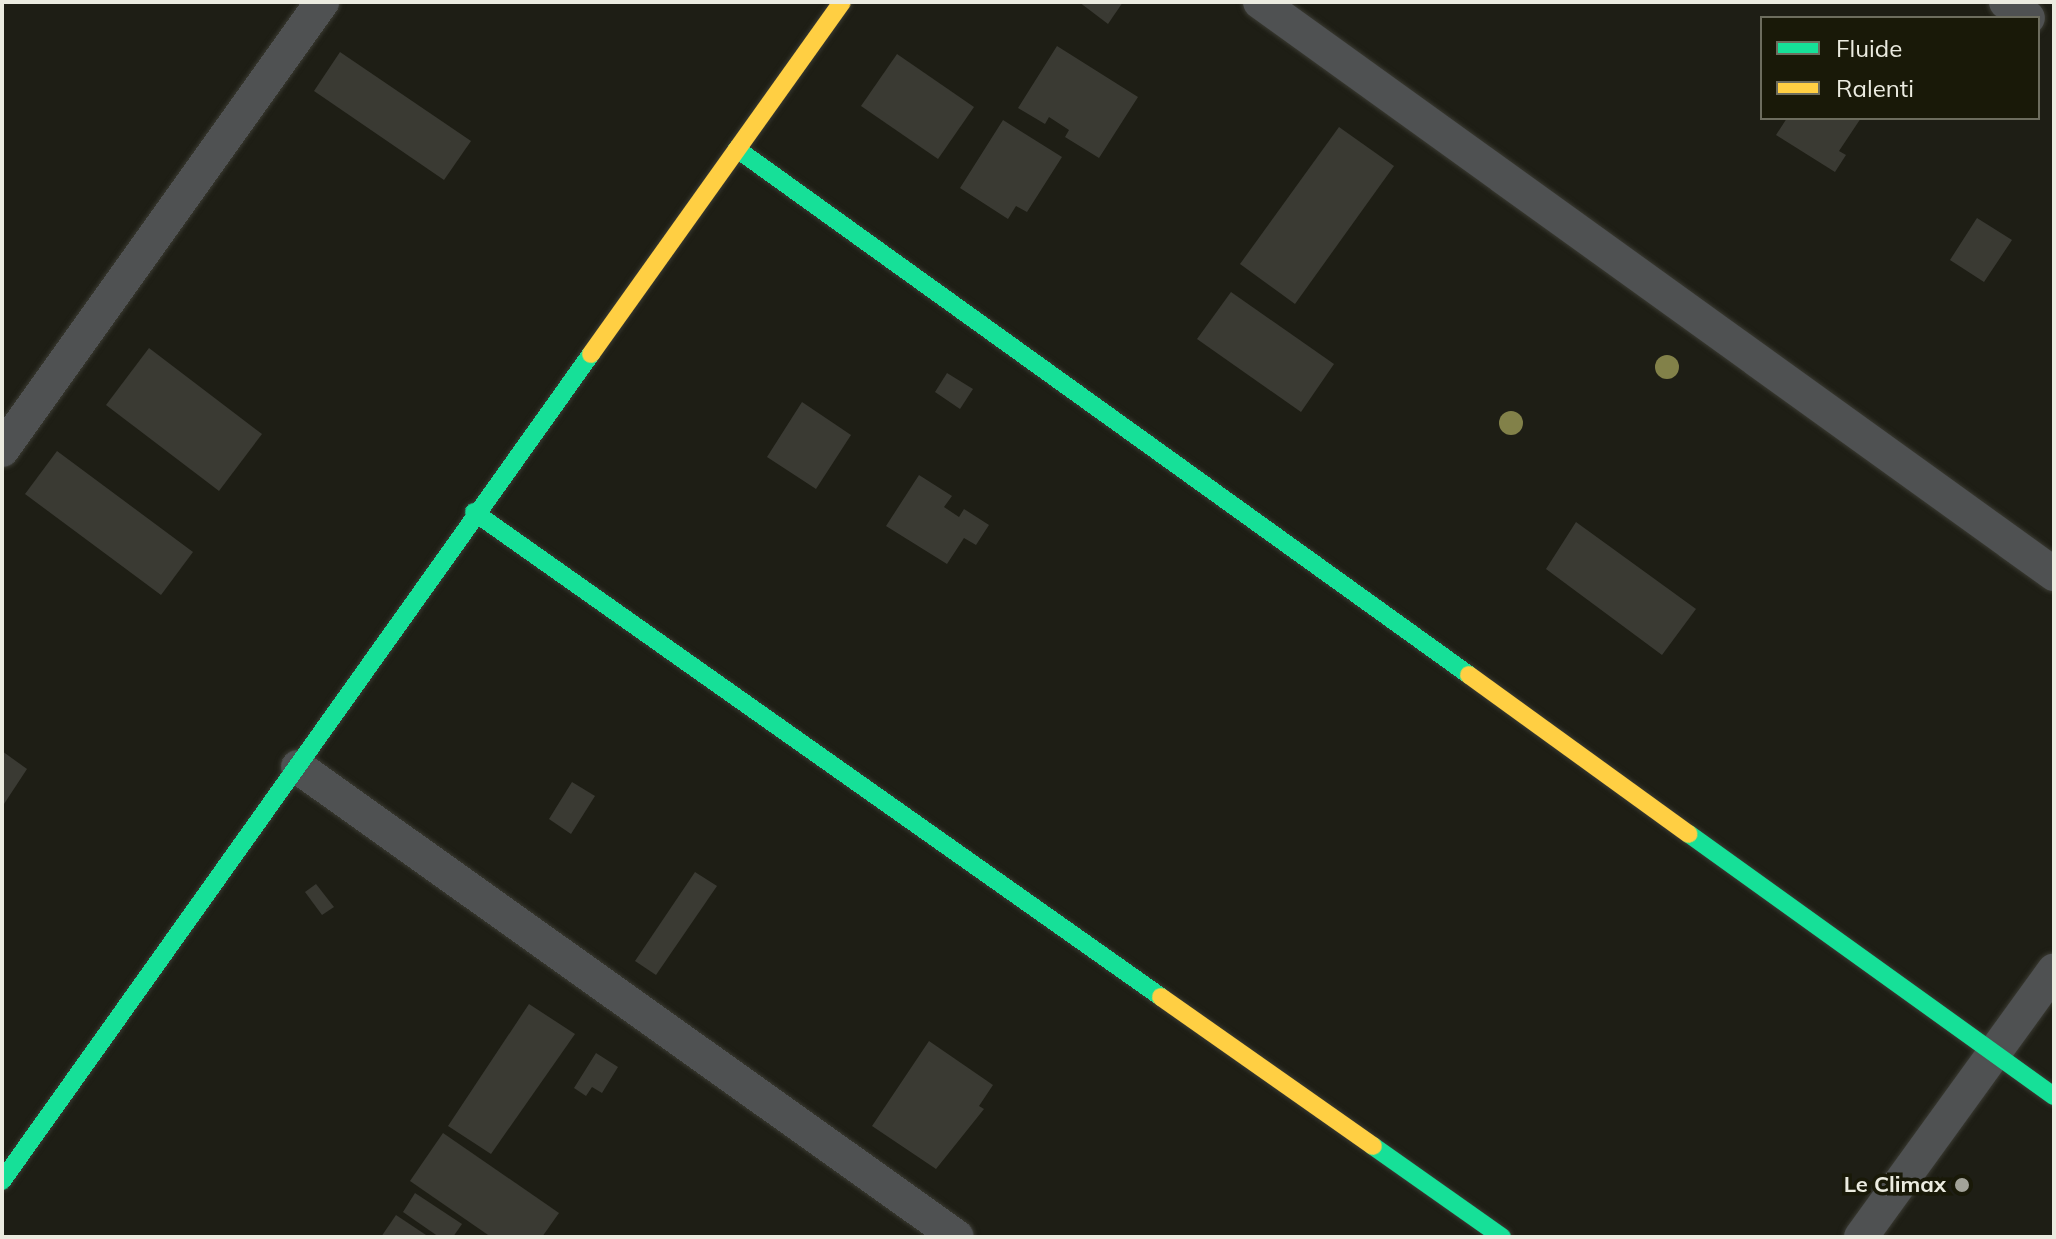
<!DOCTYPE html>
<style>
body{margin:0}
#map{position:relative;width:2056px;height:1239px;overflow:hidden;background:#1e1e15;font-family:Mulish,sans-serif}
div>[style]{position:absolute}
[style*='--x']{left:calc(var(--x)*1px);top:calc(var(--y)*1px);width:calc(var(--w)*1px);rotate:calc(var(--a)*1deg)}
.building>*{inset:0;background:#3a3a33}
.roads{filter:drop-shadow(0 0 2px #3a3a32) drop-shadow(0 0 2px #3a3a32)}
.street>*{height:34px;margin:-17px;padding:0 17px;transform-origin:17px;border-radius:17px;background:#4f5152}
.fast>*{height:18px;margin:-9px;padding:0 9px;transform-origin:9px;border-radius:9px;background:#16e098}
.slow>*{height:18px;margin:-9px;padding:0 9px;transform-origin:9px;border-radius:9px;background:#ffcf43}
.trees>*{width:24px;height:24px;margin:-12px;border-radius:50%;background:#828149}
.dots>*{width:22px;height:22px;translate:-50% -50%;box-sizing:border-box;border:4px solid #191908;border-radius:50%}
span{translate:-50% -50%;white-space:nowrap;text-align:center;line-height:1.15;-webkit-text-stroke:7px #191908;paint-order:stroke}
.poi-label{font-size:22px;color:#ebebe0;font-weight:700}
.right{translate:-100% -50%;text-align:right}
.frame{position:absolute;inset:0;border:4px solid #ebebe0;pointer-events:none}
.legend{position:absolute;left:1760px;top:16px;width:280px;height:104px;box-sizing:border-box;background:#191908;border:2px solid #6d6d5e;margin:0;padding:10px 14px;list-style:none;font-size:24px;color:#ebebe0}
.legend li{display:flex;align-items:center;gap:16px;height:40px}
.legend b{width:40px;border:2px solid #6d6d5e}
</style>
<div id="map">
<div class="building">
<i style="clip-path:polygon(1079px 2px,1123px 2px,1108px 24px)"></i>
<i style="clip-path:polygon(1057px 46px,1138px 97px,1099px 158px,1065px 137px,1069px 130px,1049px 117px,1045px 124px,1018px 108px)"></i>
<i style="clip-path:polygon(340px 52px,471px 141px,444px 180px,314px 91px)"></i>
<i style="clip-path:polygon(897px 54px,974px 107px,938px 159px,861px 106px)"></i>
<i style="clip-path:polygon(1787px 118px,1861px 118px,1839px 151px,1846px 155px,1835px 172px,1776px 135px)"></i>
<i style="clip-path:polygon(1003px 120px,1062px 157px,1027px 212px,1016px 206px,1008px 219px,960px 188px)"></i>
<i style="clip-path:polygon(1339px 127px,1394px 166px,1295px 304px,1240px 264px)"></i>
<i style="clip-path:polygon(1977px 218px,2012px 240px,1984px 282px,1950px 260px)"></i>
<i style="clip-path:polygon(1231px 292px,1334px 364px,1301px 412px,1197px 339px)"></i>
<i style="clip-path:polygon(149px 348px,262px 434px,219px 491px,106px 405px)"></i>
<i style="clip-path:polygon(947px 373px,973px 389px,960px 409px,935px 392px)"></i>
<i style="clip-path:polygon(802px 402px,851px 435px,816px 489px,767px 457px)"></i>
<i style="clip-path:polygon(57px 451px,193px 552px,161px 595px,25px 494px)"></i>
<i style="clip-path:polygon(919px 475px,952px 496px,944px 507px,959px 517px,964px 509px,989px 525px,976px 545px,964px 538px,947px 564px,886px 526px)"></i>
<i style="clip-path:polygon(1576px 522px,1696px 609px,1662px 655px,1546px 569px)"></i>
<i style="clip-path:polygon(2px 751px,27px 769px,2px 807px)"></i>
<i style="clip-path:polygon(572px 782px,595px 796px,571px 834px,549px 819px)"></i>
<i style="clip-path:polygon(695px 872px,717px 886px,656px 975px,635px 961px)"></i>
<i style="clip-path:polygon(316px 884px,334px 907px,322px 915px,305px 892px)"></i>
<i style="clip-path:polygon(529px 1004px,575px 1034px,491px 1154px,448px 1126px)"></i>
<i style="clip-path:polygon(929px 1041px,993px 1085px,979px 1106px,984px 1109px,936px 1169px,872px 1126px)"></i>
<i style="clip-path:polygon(596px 1053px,618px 1067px,602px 1093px,592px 1087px,586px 1096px,574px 1088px)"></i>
<i style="clip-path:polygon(443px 1133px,559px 1213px,542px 1237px,491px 1237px,410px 1181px)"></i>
<i style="clip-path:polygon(415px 1193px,462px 1224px,453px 1237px,439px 1237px,403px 1212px)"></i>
<i style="clip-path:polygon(396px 1215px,429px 1237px,381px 1237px)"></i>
</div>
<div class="roads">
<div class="street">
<i style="--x:1260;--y:2;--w:979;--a:35.77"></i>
<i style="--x:2006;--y:2;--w:27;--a:36"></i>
<i style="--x:2;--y:450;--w:551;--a:-54.46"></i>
<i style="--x:298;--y:767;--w:809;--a:35.5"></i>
<i style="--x:1861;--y:1237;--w:329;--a:-54.1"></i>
</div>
<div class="fast">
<i style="--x:737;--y:149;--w:901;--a:35.7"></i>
<i style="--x:474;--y:512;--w:841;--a:35.22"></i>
<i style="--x:1689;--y:834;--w:449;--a:35.7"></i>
<i style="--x:1373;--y:1146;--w:158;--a:35.2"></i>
<i style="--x:2;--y:1181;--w:1015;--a:-54.54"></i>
</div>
<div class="slow">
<i style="--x:591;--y:354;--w:432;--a:-54.5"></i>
<i style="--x:1469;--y:675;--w:271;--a:35.9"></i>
<i style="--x:1161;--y:997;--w:259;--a:35.1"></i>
</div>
</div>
<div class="trees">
<i style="left:1667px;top:367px"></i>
<i style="left:1511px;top:423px"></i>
</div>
<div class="dots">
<i style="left:1962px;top:1185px;background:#a3a399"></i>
</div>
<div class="poi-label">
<span class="right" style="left:1946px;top:1185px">Le Climax</span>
</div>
<div class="frame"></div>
<ul class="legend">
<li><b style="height:10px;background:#16e098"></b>Fluide</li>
<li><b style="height:10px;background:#ffcf43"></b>Ralenti</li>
</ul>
</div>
